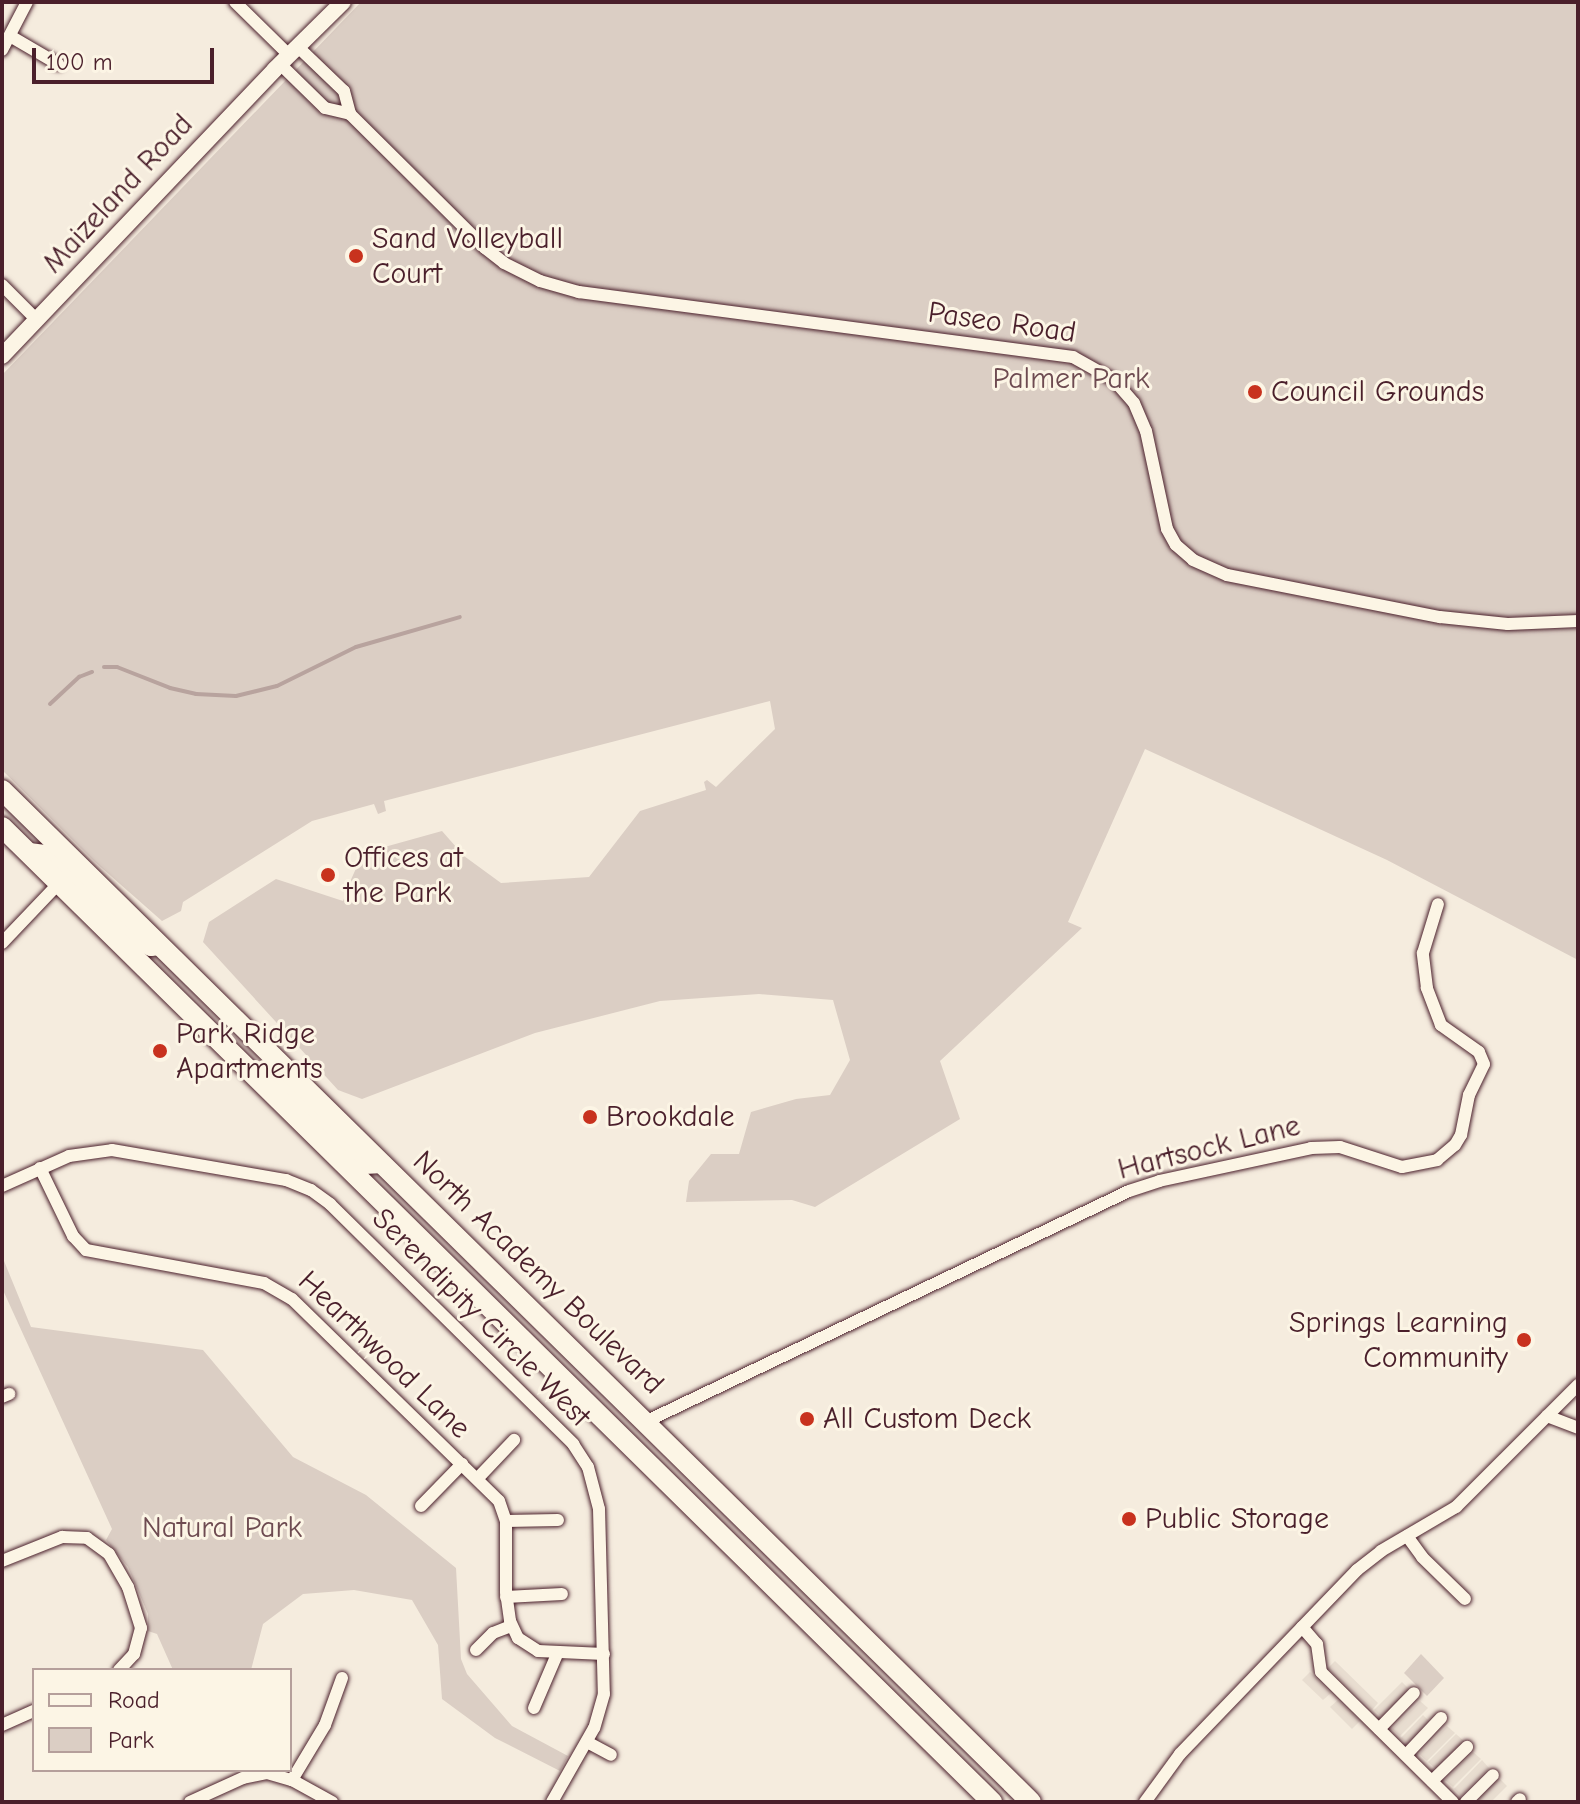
<!DOCTYPE html>
<style>
body{margin:0}
#map{position:relative;width:1580px;height:1804px;overflow:hidden;background:#f5ecde;font-family:"Comic Neue",sans-serif}
div>[style]{position:absolute}
[style*='--x']{left:calc(var(--x)*1px);top:calc(var(--y)*1px);width:calc(var(--w)*1px);rotate:calc(var(--a)*1deg)}
.built>*{inset:0;background:#e8ddd0}
.green>*{inset:0;background:#dbcec4}
.stream>*{height:4px;margin:-2px;padding:0 2px;transform-origin:2px;border-radius:2px;background:#b8a39e}
.roads{filter:drop-shadow(0 0 2px #4a1f2b) drop-shadow(0 0 2px #4a1f2b)}
.minor>*{height:12px;margin:-6px;padding:0 6px;transform-origin:6px;border-radius:6px;background:#fcf5e5}
.secondary>*{height:16px;margin:-8px;padding:0 8px;transform-origin:8px;border-radius:8px;background:#fcf5e5}
.primary>*{height:18px;margin:-9px;padding:0 9px;transform-origin:9px;border-radius:9px;background:#fcf5e5}
.trunk>*{height:20px;margin:-10px;padding:0 10px;transform-origin:10px;border-radius:10px;background:#fcf5e5}
.dots>*{width:22px;height:22px;translate:-50% -50%;box-sizing:border-box;border:4px solid #fcf5e5;border-radius:50%}
span{translate:-50% -50%;white-space:nowrap;text-align:center;line-height:1.15;-webkit-text-stroke:6px #fcf5e5;paint-order:stroke}
.street-label{font-size:30px;color:#4a1f2b}
.poi-label{font-size:30px;color:#4a1f2b}
.left{translate:0 -50%;text-align:left}
.right{translate:-100% -50%;text-align:right}
.park-label{font-size:30px;color:#6e4b51}
.frame{position:absolute;inset:0;border:4px solid #4a1f2b;pointer-events:none}
.legend{position:absolute;left:32px;top:1668px;width:260px;height:104px;box-sizing:border-box;background:#fcf5e5;border:2px solid #b59f9b;margin:0;padding:10px 14px;list-style:none;font-size:24px;color:#4a1f2b}
.legend li{display:flex;align-items:center;gap:16px;height:40px}
.legend b{width:40px;border:2px solid #b59f9b}
.scale{position:absolute;left:32px;top:48px;width:182px;height:36px;box-sizing:border-box;border:4px solid #4a1f2b;border-top:0;padding-left:10px;font-size:24px;line-height:28px;white-space:nowrap;color:#4a1f2b;-webkit-text-stroke:6px #fcf5e5;paint-order:stroke}
</style>
<div id="map">
<div class="built">
<i style="clip-path:polygon(1335px 1661px,1378px 1703px,1372px 1710px,1328px 1668px)"></i>
<i style="clip-path:polygon(1310px 1672px,1331px 1693px,1323px 1700px,1302px 1680px)"></i>
<i style="clip-path:polygon(1402px 1682px,1410px 1690px,1382px 1717px,1374px 1710px)"></i>
<i style="clip-path:polygon(1338px 1700px,1360px 1721px,1352px 1729px,1330px 1707px)"></i>
<i style="clip-path:polygon(1420px 1701px,1428px 1708px,1400px 1736px,1392px 1729px)"></i>
<i style="clip-path:polygon(1423px 1715px,1431px 1723px,1408px 1745px,1401px 1738px)"></i>
<i style="clip-path:polygon(1447px 1726px,1455px 1733px,1427px 1761px,1419px 1754px)"></i>
<i style="clip-path:polygon(1456px 1734px,1464px 1741px,1436px 1769px,1428px 1762px)"></i>
<i style="clip-path:polygon(1473px 1752px,1481px 1759px,1453px 1787px,1445px 1780px)"></i>
<i style="clip-path:polygon(1482px 1760px,1489px 1768px,1461px 1796px,1454px 1789px)"></i>
<i style="clip-path:polygon(1499px 1778px,1507px 1786px,1491px 1802px,1476px 1802px)"></i>
</div>
<div class="green">
<i style="clip-path:polygon(361px 2px,1578px 2px,1578px 960px,1387px 860px,1145px 749px,1068px 922px,1082px 928px,940px 1061px,960px 1119px,815px 1207px,792px 1200px,686px 1202px,689px 1181px,711px 1154px,739px 1154px,751px 1112px,796px 1099px,830px 1095px,850px 1060px,833px 1000px,759px 994px,660px 1001px,535px 1033px,362px 1099px,338px 1090px,203px 942px,209px 922px,276px 879px,343px 901px,346px 894px,351px 895px,354px 886px,349px 884px,363px 853px,442px 831px,464px 856px,501px 883px,589px 877px,640px 811px,706px 790px,704px 782px,707px 780px,716px 787px,775px 729px,770px 701px,384px 801px,386px 811px,378px 814px,374px 804px,312px 821px,183px 902px,181px 911px,162px 921px,95px 862px,2px 770px,2px 375px)"></i>
<i style="clip-path:polygon(2px 1256px,31px 1327px,203px 1350px,293px 1457px,366px 1495px,456px 1568px,461px 1659px,467px 1674px,512px 1726px,568px 1756px,560px 1771px,495px 1738px,442px 1699px,438px 1645px,412px 1600px,354px 1590px,303px 1594px,263px 1624px,251px 1670px,173px 1670px,157px 1634px,148px 1631px,148px 1614px,128px 1567px,106px 1540px,112px 1529px,2px 1288px)"></i>
<i style="clip-path:polygon(1421px 1654px,1444px 1678px,1427px 1696px,1404px 1673px)"></i>
</div>
<div class="stream">
<i style="--x:104;--y:667;--w:13;--a:0"></i>
<i style="--x:117;--y:667;--w:57;--a:21.6"></i>
<i style="--x:170;--y:688;--w:27;--a:13"></i>
<i style="--x:196;--y:694;--w:40;--a:2.9"></i>
<i style="--x:236;--y:696;--w:42;--a:-13.7"></i>
<i style="--x:277;--y:686;--w:88;--a:-26.3"></i>
<i style="--x:356;--y:647;--w:108;--a:-16.1"></i>
<i style="--x:50;--y:704;--w:40;--a:-43"></i>
<i style="--x:79;--y:677;--w:14;--a:-21"></i>
</div>
<div class="roads">
<div class="minor">
<i style="--x:235;--y:2;--w:76;--a:44.5"></i>
<i style="--x:10;--y:36;--w:56;--a:30.3"></i>
<i style="--x:297;--y:46;--w:65;--a:43.8"></i>
<i style="--x:344;--y:91;--w:24;--a:75"></i>
<i style="--x:2;--y:50;--w:54;--a:-62.5"></i>
<i style="--x:280;--y:64;--w:63;--a:44.4"></i>
<i style="--x:325;--y:108;--w:26;--a:13"></i>
<i style="--x:350;--y:114;--w:190;--a:44.8"></i>
<i style="--x:485;--y:248;--w:24;--a:38"></i>
<i style="--x:504;--y:263;--w:40;--a:26.6"></i>
<i style="--x:540;--y:281;--w:41;--a:15.8"></i>
<i style="--x:579;--y:292;--w:498;--a:7.5"></i>
<i style="--x:1073;--y:357;--w:47;--a:29.3"></i>
<i style="--x:1114;--y:380;--w:30;--a:49"></i>
<i style="--x:1134;--y:403;--w:30;--a:67"></i>
<i style="--x:1146;--y:431;--w:100;--a:77.9"></i>
<i style="--x:1167;--y:529;--w:18;--a:61"></i>
<i style="--x:1176;--y:545;--w:23;--a:41"></i>
<i style="--x:1193;--y:560;--w:37;--a:24"></i>
<i style="--x:1227;--y:575;--w:217;--a:11.2"></i>
<i style="--x:1440;--y:617;--w:68;--a:5.9"></i>
<i style="--x:1508;--y:624;--w:70;--a:-2.5"></i>
<i style="--x:2;--y:285;--w:49;--a:45"></i>
<i style="--x:2;--y:943;--w:84;--a:-46.4"></i>
<i style="--x:40;--y:1168;--w:76;--a:64.1"></i>
<i style="--x:73;--y:1236;--w:19;--a:47"></i>
<i style="--x:86;--y:1250;--w:181;--a:10.5"></i>
<i style="--x:264;--y:1283;--w:32;--a:30"></i>
<i style="--x:292;--y:1299;--w:289;--a:44.3"></i>
<i style="--x:499;--y:1501;--w:21;--a:71"></i>
<i style="--x:506;--y:1521;--w:71;--a:90"></i>
<i style="--x:506;--y:1592;--w:29;--a:82"></i>
<i style="--x:510;--y:1621;--w:19;--a:65"></i>
<i style="--x:518;--y:1638;--w:24;--a:33"></i>
<i style="--x:538;--y:1651;--w:66;--a:2.6"></i>
<i style="--x:2;--y:1186;--w:73;--a:-24.1"></i>
<i style="--x:69;--y:1156;--w:43;--a:-7.9"></i>
<i style="--x:112;--y:1150;--w:177;--a:9.8"></i>
<i style="--x:286;--y:1180;--w:27;--a:22"></i>
<i style="--x:311;--y:1190;--w:24;--a:36"></i>
<i style="--x:330;--y:1204;--w:342;--a:44.6"></i>
<i style="--x:573;--y:1444;--w:27;--a:57"></i>
<i style="--x:588;--y:1467;--w:43;--a:75.3"></i>
<i style="--x:599;--y:1509;--w:185;--a:88.5"></i>
<i style="--x:604;--y:1694;--w:35;--a:106"></i>
<i style="--x:594;--y:1728;--w:85;--a:119.6"></i>
<i style="--x:2;--y:1397;--w:8;--a:-23"></i>
<i style="--x:1547;--y:1416;--w:33;--a:21"></i>
<i style="--x:647;--y:1421;--w:534;--a:-25.51"></i>
<i style="--x:1129;--y:1191;--w:32;--a:-18"></i>
<i style="--x:1159;--y:1181;--w:156;--a:-12.2"></i>
<i style="--x:1311;--y:1148;--w:29;--a:-2"></i>
<i style="--x:1340;--y:1147;--w:65;--a:17.9"></i>
<i style="--x:1402;--y:1167;--w:36;--a:-11"></i>
<i style="--x:1437;--y:1160;--w:23;--a:-40"></i>
<i style="--x:1455;--y:1145;--w:12;--a:-59"></i>
<i style="--x:1461;--y:1135;--w:41;--a:-78.7"></i>
<i style="--x:1469;--y:1095;--w:34;--a:-64"></i>
<i style="--x:1484;--y:1064;--w:13;--a:-113"></i>
<i style="--x:1479;--y:1052;--w:47;--a:-144.6"></i>
<i style="--x:1441;--y:1025;--w:40;--a:-111"></i>
<i style="--x:1427;--y:988;--w:35;--a:-97"></i>
<i style="--x:1423;--y:953;--w:51;--a:-73"></i>
<i style="--x:477;--y:1479;--w:54;--a:-46.5"></i>
<i style="--x:421;--y:1506;--w:59;--a:-45.7"></i>
<i style="--x:506;--y:1521;--w:52;--a:-1.1"></i>
<i style="--x:1407;--y:1536;--w:26;--a:54"></i>
<i style="--x:1422;--y:1557;--w:60;--a:44.3"></i>
<i style="--x:2;--y:1561;--w:65;--a:-21.8"></i>
<i style="--x:62;--y:1537;--w:25;--a:2"></i>
<i style="--x:87;--y:1538;--w:27;--a:36"></i>
<i style="--x:109;--y:1554;--w:38;--a:60"></i>
<i style="--x:128;--y:1587;--w:43;--a:72.4"></i>
<i style="--x:141;--y:1628;--w:27;--a:105"></i>
<i style="--x:134;--y:1654;--w:22;--a:133"></i>
<i style="--x:506;--y:1597;--w:56;--a:-3.1"></i>
<i style="--x:1302;--y:1627;--w:23;--a:49"></i>
<i style="--x:1317;--y:1644;--w:28;--a:82"></i>
<i style="--x:1321;--y:1672;--w:185;--a:44.6"></i>
<i style="--x:476;--y:1650;--w:24;--a:-45"></i>
<i style="--x:493;--y:1633;--w:19;--a:-21"></i>
<i style="--x:534;--y:1708;--w:61;--a:-66.8"></i>
<i style="--x:2;--y:1725;--w:35;--a:-24"></i>
<i style="--x:1379;--y:1729;--w:50;--a:-45.8"></i>
<i style="--x:587;--y:1742;--w:27;--a:28"></i>
<i style="--x:1406;--y:1755;--w:51;--a:-46.6"></i>
<i style="--x:292;--y:1780;--w:64;--a:-59"></i>
<i style="--x:325;--y:1725;--w:50;--a:-70.1"></i>
<i style="--x:1432;--y:1781;--w:49;--a:-44.2"></i>
<i style="--x:190;--y:1802;--w:58;--a:-24.4"></i>
<i style="--x:243;--y:1778;--w:25;--a:-12"></i>
<i style="--x:267;--y:1773;--w:26;--a:16"></i>
<i style="--x:292;--y:1780;--w:46;--a:28.8"></i>
<i style="--x:1145;--y:1802;--w:59;--a:-53.9"></i>
<i style="--x:1180;--y:1754;--w:255;--a:-46.1"></i>
<i style="--x:1357;--y:1570;--w:31;--a:-38"></i>
<i style="--x:1381;--y:1551;--w:87;--a:-30.4"></i>
<i style="--x:1456;--y:1507;--w:173;--a:-45"></i>
<i style="--x:1466;--y:1802;--w:38;--a:-45"></i>
<i style="--x:1517;--y:1802;--w:4;--a:-45"></i>
</div>
<div class="secondary">
<i style="--x:2;--y:356;--w:396;--a:-46.4"></i>
<i style="--x:275;--y:69;--w:95;--a:-44.6"></i>
</div>
<div class="primary">
<i style="--x:29;--y:852;--w:16;--a:7"></i>
<i style="--x:45;--y:854;--w:18;--a:38"></i>
<i style="--x:59;--y:865;--w:110;--a:43.9"></i>
<i style="--x:138;--y:941;--w:14;--a:25"></i>
<i style="--x:151;--y:947;--w:9;--a:-6"></i>
<i style="--x:255;--y:1074;--w:23;--a:15"></i>
<i style="--x:277;--y:1080;--w:122;--a:44.3"></i>
<i style="--x:364;--y:1165;--w:19;--a:-3"></i>
</div>
<div class="trunk">
<i style="--x:2;--y:790;--w:1443;--a:44.52"></i>
<i style="--x:2;--y:827;--w:1390;--a:44.56"></i>
</div>
</div>
<div class="dots">
<i style="left:356px;top:256px;background:#c8321e"></i>
<i style="left:1255px;top:392px;background:#c8321e"></i>
<i style="left:328px;top:875px;background:#c8321e"></i>
<i style="left:160px;top:1051px;background:#c8321e"></i>
<i style="left:590px;top:1117px;background:#c8321e"></i>
<i style="left:1524px;top:1340px;background:#c8321e"></i>
<i style="left:807px;top:1419px;background:#c8321e"></i>
<i style="left:1129px;top:1519px;background:#c8321e"></i>
</div>
<div class="street-label">
<span style="left:118px;top:194px;rotate:-47deg">Maizeland Road</span>
<span style="left:1002px;top:323px;rotate:8deg">Paseo Road</span>
<span style="left:1209px;top:1148px;rotate:-14deg">Hartsock Lane</span>
<span style="left:538px;top:1273px;rotate:44deg">North Academy Boulevard</span>
<span style="left:481px;top:1318px;rotate:45deg">Serendipity Circle West</span>
<span style="left:384px;top:1355px;rotate:44deg">Hearthwood Lane</span>
</div>
<div class="poi-label">
<span class="left" style="left:372px;top:256px">Sand Volleyball<br>Court</span>
<span class="left" style="left:1271px;top:392px">Council Grounds</span>
<span class="left" style="left:344px;top:875px">Offices at<br>the Park</span>
<span class="left" style="left:176px;top:1051px">Park Ridge<br>Apartments</span>
<span class="left" style="left:606px;top:1117px">Brookdale</span>
<span class="right" style="left:1508px;top:1340px">Springs Learning<br>Community</span>
<span class="left" style="left:823px;top:1419px">All Custom Deck</span>
<span class="left" style="left:1145px;top:1519px">Public Storage</span>
</div>
<div class="park-label">
<span style="left:1071px;top:379px">Palmer Park</span>
<span style="left:222px;top:1528px">Natural Park</span>
</div>
<div class="frame"></div>
<ul class="legend">
<li><b style="height:10px;background:#fcf5e5"></b>Road</li>
<li><b style="height:22px;background:#dbcec4"></b>Park</li>
</ul>
<div class="scale">100 m</div>
</div>
